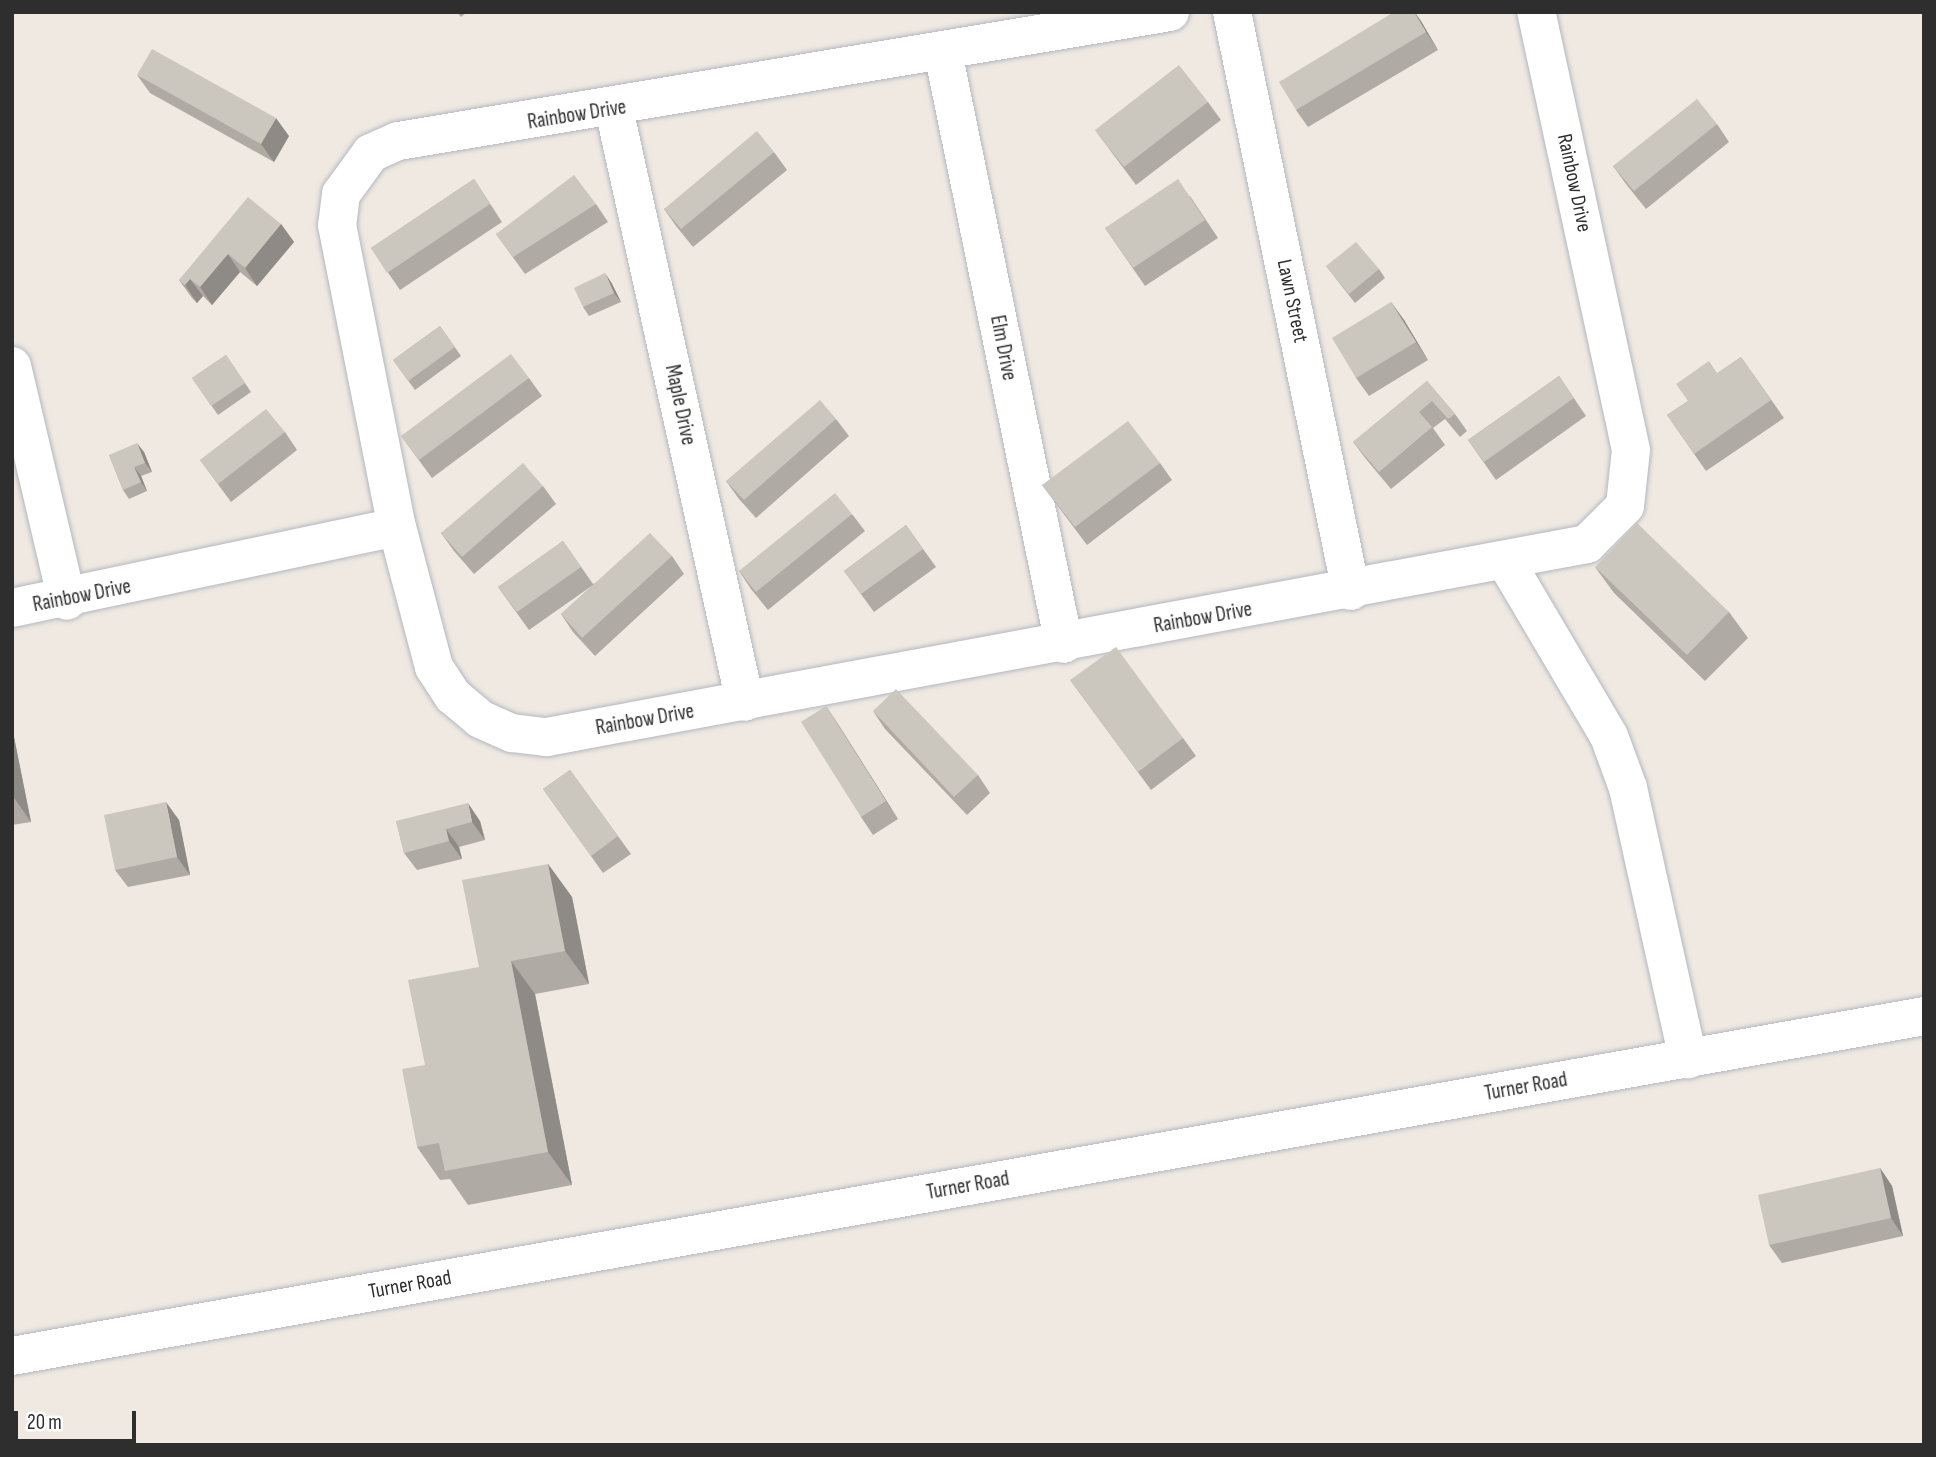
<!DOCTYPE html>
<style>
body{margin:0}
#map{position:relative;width:1936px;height:1457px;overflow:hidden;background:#efe9e1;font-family:"Sofia Sans Condensed",sans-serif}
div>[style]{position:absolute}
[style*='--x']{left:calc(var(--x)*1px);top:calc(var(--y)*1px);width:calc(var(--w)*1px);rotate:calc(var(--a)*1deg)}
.roads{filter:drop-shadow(0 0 2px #b4b7c1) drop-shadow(0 0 2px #b4b7c1)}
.street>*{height:38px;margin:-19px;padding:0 19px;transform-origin:19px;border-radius:19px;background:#fff}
.wall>*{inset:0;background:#afaba4}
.shaded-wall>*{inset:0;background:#8e8b86}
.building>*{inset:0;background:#cbc7bf}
span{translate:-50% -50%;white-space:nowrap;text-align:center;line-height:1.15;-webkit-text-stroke:5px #fff;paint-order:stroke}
.street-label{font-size:21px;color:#2e2e2e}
.frame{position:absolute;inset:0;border:14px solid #2e2e2e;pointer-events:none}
.scale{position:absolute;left:14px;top:1411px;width:122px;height:32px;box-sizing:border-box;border:4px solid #2e2e2e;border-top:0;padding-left:9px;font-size:21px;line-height:24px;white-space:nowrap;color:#2e2e2e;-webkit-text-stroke:5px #fff;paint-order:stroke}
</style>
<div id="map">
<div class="roads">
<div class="street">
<i style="--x:1170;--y:12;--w:783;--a:170.51"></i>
<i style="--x:398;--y:141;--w:30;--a:156"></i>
<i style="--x:371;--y:153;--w:51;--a:126.2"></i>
<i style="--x:341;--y:194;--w:31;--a:97"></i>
<i style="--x:337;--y:225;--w:308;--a:78.8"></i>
<i style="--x:397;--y:527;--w:145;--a:75.2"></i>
<i style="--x:434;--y:667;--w:35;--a:57"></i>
<i style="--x:453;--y:696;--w:35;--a:40"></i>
<i style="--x:480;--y:719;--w:35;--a:24"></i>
<i style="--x:512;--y:733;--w:35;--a:7"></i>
<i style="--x:547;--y:737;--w:1058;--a:-10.51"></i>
<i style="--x:1587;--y:544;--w:54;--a:-45"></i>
<i style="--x:1625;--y:506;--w:56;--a:-83.9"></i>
<i style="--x:1631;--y:450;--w:448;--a:-102.2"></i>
<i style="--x:1232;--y:12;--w:591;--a:78.39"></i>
<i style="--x:943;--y:52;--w:604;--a:78.45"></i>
<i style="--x:614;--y:109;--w:607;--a:77.54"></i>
<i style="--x:12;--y:366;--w:241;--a:76.8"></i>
<i style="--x:1506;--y:562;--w:202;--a:59.4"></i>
<i style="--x:1609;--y:736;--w:55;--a:69.9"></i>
<i style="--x:1628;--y:788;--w:278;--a:77.5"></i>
<i style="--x:12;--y:608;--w:393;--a:-11.9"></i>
<i style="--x:12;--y:1356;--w:1942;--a:-10.08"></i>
</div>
</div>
<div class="wall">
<i style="clip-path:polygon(457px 12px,467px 12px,461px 17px)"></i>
<i style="clip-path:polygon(1394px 12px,1415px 12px,1438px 50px,1308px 127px,1296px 110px)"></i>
<i style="clip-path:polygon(137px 75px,289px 136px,274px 162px,150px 93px)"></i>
<i style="clip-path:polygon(1208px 102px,1221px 120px,1136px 185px,1095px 130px)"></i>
<i style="clip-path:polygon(1717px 124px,1729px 142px,1646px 209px,1626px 184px,1613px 166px)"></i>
<i style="clip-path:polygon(774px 152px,787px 170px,693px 247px,676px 226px,664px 209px)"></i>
<i style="clip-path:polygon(474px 179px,502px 222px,400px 290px,371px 248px)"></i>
<i style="clip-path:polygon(1190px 196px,1218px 238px,1145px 286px,1105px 228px)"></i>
<i style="clip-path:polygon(596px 204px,608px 222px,525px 274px,496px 234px)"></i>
<i style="clip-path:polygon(281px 224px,294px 242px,257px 286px,240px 272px,212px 305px,203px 296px,197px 303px,192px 298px,179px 280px)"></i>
<i style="clip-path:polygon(1326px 266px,1379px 269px,1385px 278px,1355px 303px)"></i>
<i style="clip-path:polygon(611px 282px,621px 302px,589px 316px,583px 307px)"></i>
<i style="clip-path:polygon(1391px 302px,1404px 320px,1428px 360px,1369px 396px,1356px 378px)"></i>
<i style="clip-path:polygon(440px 326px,461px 356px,415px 390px,393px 360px)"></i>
<i style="clip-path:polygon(226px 355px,251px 392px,218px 415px,192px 378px)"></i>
<i style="clip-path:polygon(1741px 357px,1784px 418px,1706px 471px,1667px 415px,1688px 401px,1718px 373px)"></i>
<i style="clip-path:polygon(1559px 376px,1586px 416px,1496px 480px,1468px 440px)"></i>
<i style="clip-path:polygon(529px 378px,542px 396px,432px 478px,401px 436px)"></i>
<i style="clip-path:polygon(1427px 381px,1455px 414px,1467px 431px,1460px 437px,1445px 419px,1433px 428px,1445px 445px,1391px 489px,1366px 459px,1353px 442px)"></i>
<i style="clip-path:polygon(836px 419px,849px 436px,756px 518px,739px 499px,726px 481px)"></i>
<i style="clip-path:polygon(285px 432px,297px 450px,231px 502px,200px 460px)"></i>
<i style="clip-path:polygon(144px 452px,152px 472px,141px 476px,147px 491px,129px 499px,123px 490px,109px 455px)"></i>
<i style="clip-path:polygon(1160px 463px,1172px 480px,1087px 545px,1042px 485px)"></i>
<i style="clip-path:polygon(543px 486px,556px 504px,474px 574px,454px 551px,441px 533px)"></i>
<i style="clip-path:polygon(852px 514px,865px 531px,768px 610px,751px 589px,739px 571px)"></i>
<i style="clip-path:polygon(906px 525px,936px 567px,874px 612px,844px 571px)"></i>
<i style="clip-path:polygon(563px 541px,593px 584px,672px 556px,684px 574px,595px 656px,573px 632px,561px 614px,593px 585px,529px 630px,498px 587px)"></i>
<i style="clip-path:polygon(1595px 567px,1729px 612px,1748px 638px,1705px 681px,1614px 593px)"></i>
<i style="clip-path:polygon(1070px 680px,1183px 738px,1196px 756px,1151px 790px)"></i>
<i style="clip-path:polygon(826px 706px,898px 819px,873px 835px,861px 817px)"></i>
<i style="clip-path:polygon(873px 711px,978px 775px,990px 793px,967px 815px,885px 729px)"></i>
<i style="clip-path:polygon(12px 727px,31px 822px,12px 825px)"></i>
<i style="clip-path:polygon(570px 770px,631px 854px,603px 873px,543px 789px)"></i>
<i style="clip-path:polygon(179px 820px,190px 875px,128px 887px,115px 870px)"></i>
<i style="clip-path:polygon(396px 821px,480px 821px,485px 840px,459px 847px,462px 859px,417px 870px,404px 853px)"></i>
<i style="clip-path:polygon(548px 864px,572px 897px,589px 984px,535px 994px,572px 1185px,468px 1205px,450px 1179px,440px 1180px,417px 1147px,425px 1065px,479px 967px)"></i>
<i style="clip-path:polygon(1880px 1168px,1892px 1186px,1903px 1236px,1782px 1263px,1769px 1245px)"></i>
</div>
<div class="shaded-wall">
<i style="clip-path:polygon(1414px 12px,1421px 21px,1438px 50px,1426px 32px)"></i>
<i style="clip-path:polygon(276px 118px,289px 136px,274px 162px,261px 144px)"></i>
<i style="clip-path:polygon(281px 224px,294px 242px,257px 286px,245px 268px)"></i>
<i style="clip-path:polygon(228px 254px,240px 272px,212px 305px,200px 287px)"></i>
<i style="clip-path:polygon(605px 273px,611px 282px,621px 302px,614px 293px)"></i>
<i style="clip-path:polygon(190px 279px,203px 296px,197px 303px,185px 285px)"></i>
<i style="clip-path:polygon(1391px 302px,1404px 320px,1428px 360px,1416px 342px)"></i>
<i style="clip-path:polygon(137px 443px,144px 452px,152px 472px,145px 463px)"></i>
<i style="clip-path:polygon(134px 467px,141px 476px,147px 491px,141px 482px)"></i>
<i style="clip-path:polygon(826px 706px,838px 724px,898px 819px,886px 801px)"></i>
<i style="clip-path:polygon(12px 727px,31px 822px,12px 795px)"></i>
<i style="clip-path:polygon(166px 802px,179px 820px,190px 875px,177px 857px)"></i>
<i style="clip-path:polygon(468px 803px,480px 821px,485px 840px,472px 822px)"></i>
<i style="clip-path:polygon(446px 829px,459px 847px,462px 859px,449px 841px)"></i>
<i style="clip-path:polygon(548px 864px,572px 897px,589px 984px,565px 951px)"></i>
<i style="clip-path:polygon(511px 961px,535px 994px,572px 1185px,548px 1152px)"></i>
<i style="clip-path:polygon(1880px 1168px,1892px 1186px,1903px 1236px,1891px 1218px)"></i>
</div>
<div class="building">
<i style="clip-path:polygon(1394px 12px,1414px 12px,1426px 32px,1296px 110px,1279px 82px)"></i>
<i style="clip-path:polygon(152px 49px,276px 118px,261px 144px,137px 75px)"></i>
<i style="clip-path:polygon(1179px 65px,1208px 102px,1124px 167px,1095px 130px)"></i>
<i style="clip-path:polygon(1697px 99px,1717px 124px,1634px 191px,1613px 166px)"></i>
<i style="clip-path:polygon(757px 131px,774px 152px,681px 229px,664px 209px)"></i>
<i style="clip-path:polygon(574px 175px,596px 204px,513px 257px,496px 234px)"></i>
<i style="clip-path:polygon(474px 179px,490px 204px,387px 273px,371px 248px)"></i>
<i style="clip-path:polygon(1178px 179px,1205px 220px,1133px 268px,1105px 228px)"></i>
<i style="clip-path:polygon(248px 197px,281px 224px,245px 268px,228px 254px,200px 287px,190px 279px,185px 285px,179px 280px)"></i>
<i style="clip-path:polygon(1356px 242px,1379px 269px,1349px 294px,1326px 266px)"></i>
<i style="clip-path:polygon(605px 273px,614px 293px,583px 307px,574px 288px)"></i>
<i style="clip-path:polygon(1391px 302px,1416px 342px,1356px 378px,1332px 338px)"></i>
<i style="clip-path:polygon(440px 326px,455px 347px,408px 381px,393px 360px)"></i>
<i style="clip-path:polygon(511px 354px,529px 378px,419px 460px,401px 436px)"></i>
<i style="clip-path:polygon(226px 355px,245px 383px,211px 406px,192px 378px)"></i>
<i style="clip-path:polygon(1741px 357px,1771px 400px,1694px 454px,1667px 415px,1688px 401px,1676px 384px,1709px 361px,1717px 373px)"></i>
<i style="clip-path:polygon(1559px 376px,1574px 398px,1484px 462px,1468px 440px)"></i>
<i style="clip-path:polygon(1427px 381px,1455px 414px,1448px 419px,1432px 401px,1419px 412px,1432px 427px,1379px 472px,1353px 442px)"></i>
<i style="clip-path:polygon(820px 400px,836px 419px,744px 500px,726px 481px)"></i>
<i style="clip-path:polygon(266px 409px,285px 432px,218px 484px,200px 460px)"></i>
<i style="clip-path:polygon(1128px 421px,1160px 463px,1075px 527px,1042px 485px)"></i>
<i style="clip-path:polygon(137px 443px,145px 463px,134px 467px,141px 482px,123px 490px,109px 455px)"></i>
<i style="clip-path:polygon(523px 463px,543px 486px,462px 557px,441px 533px)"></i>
<i style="clip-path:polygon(835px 493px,852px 514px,756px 592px,739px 571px)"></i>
<i style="clip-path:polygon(1637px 523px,1729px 612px,1687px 655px,1595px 567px)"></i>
<i style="clip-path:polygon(906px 525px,923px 549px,861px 594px,844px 571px)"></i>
<i style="clip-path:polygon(650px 533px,672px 556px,582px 638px,561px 614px)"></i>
<i style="clip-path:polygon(563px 541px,581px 567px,517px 612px,498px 587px)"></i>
<i style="clip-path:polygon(1116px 647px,1183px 738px,1138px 772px,1070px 680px)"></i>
<i style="clip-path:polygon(896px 689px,978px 775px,954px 797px,873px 711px)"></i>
<i style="clip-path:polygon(826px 706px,886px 801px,861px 817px,801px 722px)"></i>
<i style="clip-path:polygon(570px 770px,618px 836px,591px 856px,543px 789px)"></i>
<i style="clip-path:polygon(166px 802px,177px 857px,115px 870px,104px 815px)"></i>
<i style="clip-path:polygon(468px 803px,472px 822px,446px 829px,449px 841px,404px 853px,396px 821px)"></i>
<i style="clip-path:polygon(548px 864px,565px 951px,511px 961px,548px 1152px,445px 1171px,439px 1143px,417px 1147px,402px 1069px,425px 1065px,408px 980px,479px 967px,462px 880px)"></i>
<i style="clip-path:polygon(1880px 1168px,1891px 1218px,1769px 1245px,1758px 1195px)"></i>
</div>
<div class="street-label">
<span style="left:577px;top:115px;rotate:-9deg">Rainbow Drive</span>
<span style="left:1574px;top:183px;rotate:78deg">Rainbow Drive</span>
<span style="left:1292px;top:301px;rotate:78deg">Lawn Street</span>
<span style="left:1003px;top:348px;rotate:79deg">Elm Drive</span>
<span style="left:680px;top:405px;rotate:78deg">Maple Drive</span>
<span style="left:82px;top:596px;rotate:-11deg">Rainbow Drive</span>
<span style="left:1203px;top:618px;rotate:-10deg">Rainbow Drive</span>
<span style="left:645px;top:720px;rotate:-10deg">Rainbow Drive</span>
<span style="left:1526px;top:1087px;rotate:-10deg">Turner Road</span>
<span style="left:968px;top:1186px;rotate:-10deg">Turner Road</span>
<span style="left:410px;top:1285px;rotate:-10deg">Turner Road</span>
</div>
<div class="frame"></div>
<div class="scale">20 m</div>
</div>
